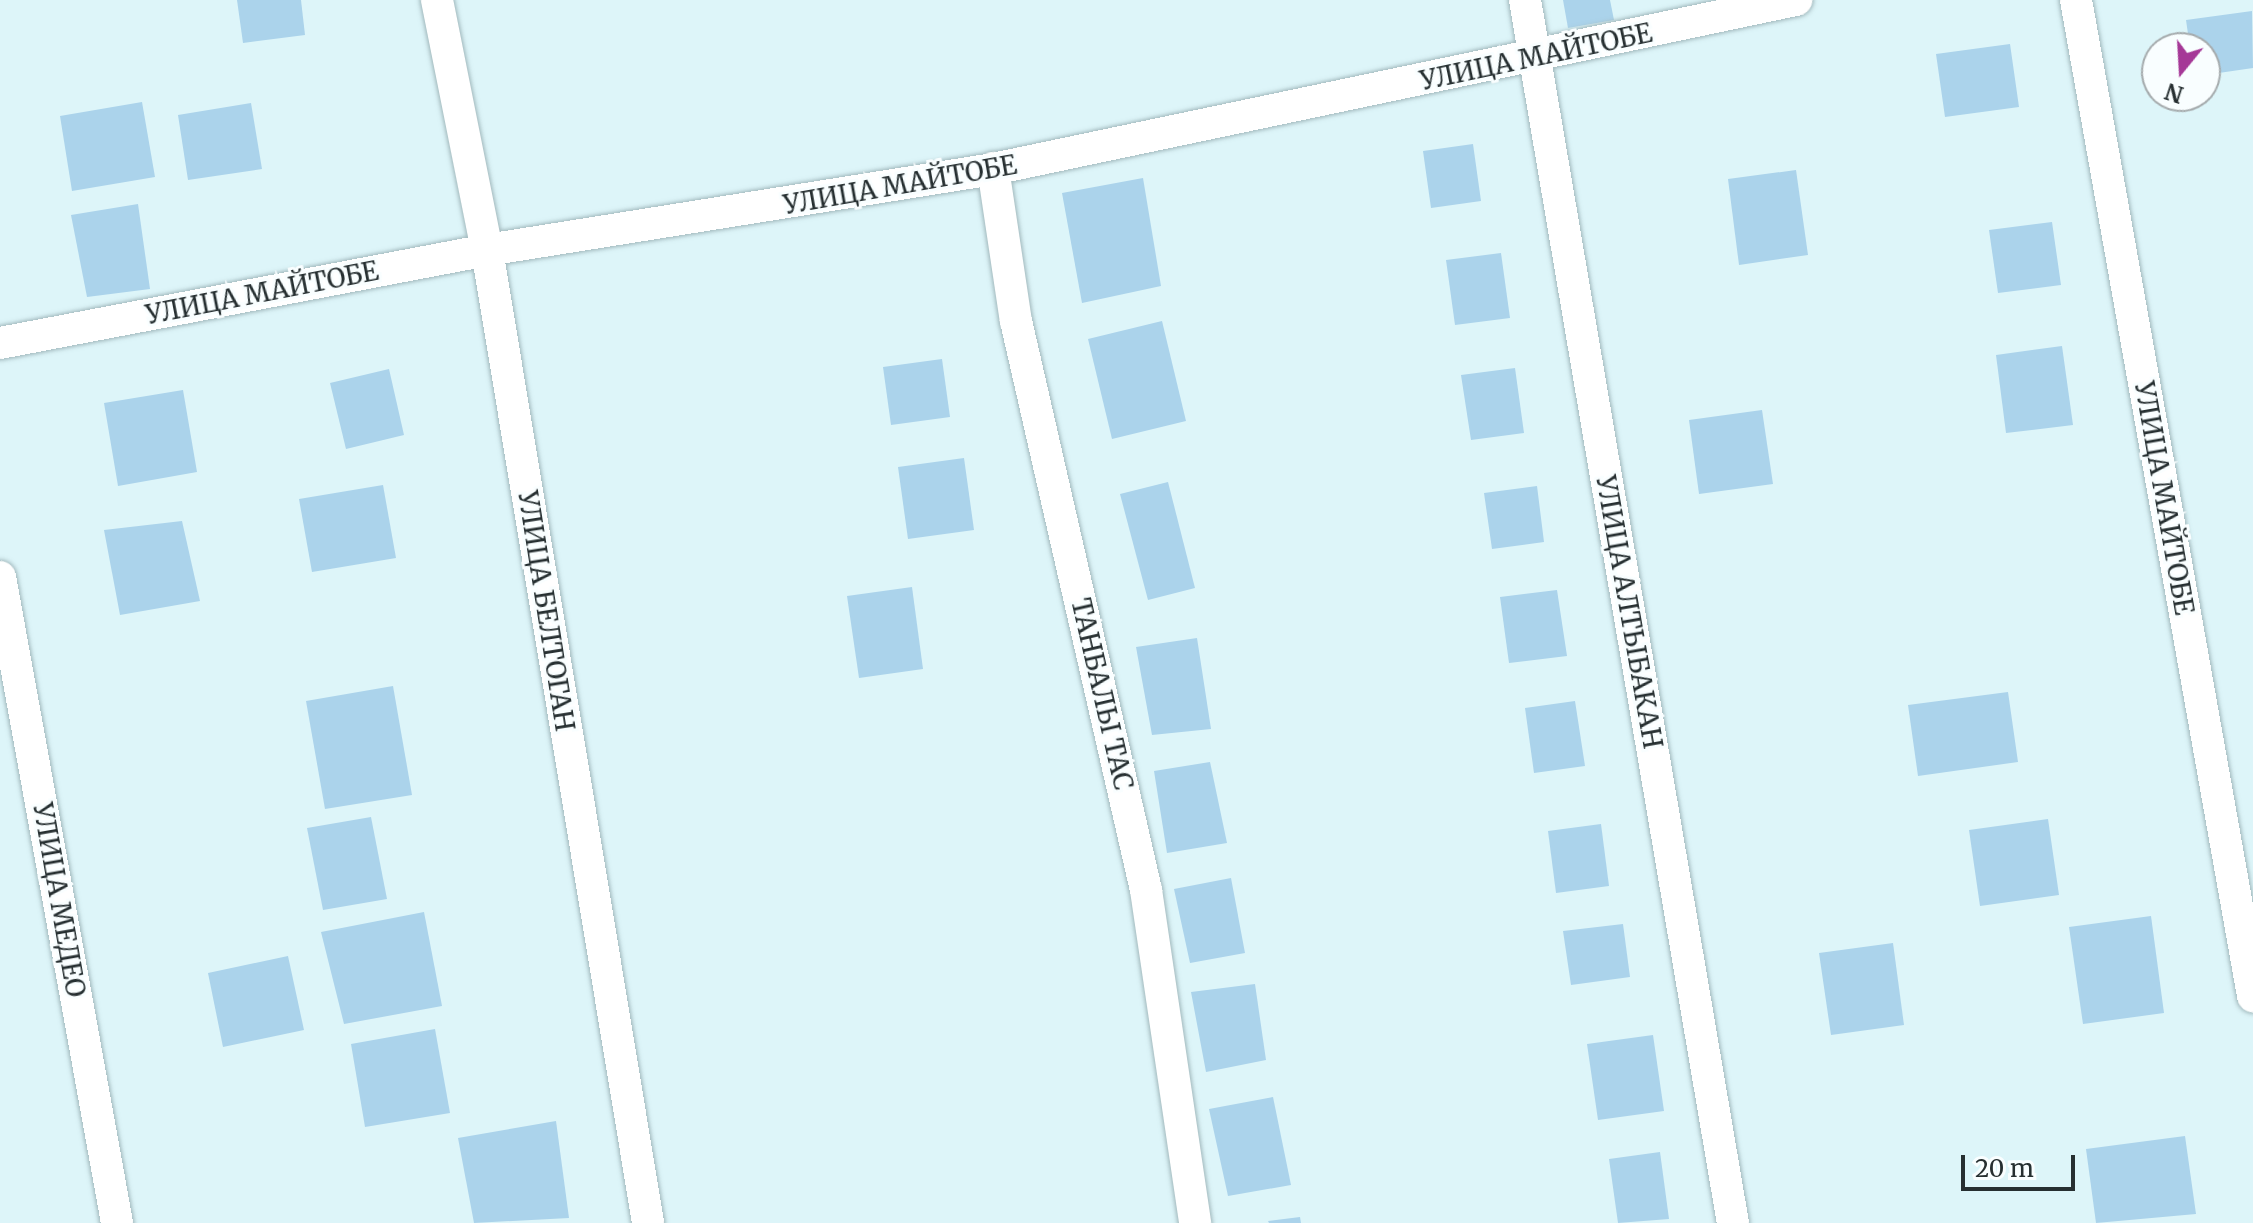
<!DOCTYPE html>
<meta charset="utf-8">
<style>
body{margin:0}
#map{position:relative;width:2253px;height:1223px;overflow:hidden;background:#ddf5f9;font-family:Merriweather,serif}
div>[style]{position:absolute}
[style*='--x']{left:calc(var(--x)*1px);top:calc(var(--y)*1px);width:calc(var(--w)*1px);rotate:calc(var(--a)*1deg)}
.building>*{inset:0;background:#abd3eb}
.roads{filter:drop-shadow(0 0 2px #a2b9bd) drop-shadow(0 0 2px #a2b9bd)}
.street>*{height:32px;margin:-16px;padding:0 16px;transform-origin:16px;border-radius:16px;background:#fff}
span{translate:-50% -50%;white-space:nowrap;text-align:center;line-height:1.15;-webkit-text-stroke:6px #f9feff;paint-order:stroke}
.street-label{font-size:26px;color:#262f31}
.north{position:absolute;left:2141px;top:32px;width:80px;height:80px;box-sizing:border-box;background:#f9feff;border:2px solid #a5abad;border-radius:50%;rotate:198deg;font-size:22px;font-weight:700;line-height:32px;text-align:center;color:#262f31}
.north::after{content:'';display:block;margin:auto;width:28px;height:36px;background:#a53897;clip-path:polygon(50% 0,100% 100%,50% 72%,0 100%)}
.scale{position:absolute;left:1961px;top:1155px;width:114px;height:36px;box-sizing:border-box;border:4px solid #262f31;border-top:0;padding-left:10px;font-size:24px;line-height:28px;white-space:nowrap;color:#262f31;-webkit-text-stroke:6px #f9feff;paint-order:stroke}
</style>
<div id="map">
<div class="building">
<i style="clip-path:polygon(237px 0,301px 0,305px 35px,243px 43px)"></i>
<i style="clip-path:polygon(1563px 0,1610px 0,1614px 20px,1568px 28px)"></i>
<i style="clip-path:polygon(2252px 11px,2253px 68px,2205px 75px,2205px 48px,2190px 48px,2186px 20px)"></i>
<i style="clip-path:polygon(2010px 44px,2019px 107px,1945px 117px,1936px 54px)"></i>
<i style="clip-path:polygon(142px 102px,155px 177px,72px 191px,60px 116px)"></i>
<i style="clip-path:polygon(251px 103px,262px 169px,188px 180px,178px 115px)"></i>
<i style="clip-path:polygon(1473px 144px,1481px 201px,1431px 208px,1423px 151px)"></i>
<i style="clip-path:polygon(1796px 170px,1808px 255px,1739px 265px,1728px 179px)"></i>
<i style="clip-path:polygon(1143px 178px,1161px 286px,1082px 303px,1062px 193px)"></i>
<i style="clip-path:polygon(138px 204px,150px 289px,87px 297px,71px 215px)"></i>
<i style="clip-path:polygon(2052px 222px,2061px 285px,1998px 293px,1989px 230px)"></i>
<i style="clip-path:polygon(1501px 253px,1510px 318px,1455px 325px,1446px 260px)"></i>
<i style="clip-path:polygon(1162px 321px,1186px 421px,1112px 439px,1088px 339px)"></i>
<i style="clip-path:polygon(2062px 346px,2073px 425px,2006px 433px,1996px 355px)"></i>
<i style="clip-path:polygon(942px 359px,950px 417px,891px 425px,883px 367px)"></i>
<i style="clip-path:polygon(1515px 368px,1524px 433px,1471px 440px,1461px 375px)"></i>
<i style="clip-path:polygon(389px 369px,404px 435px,346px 449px,330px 383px)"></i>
<i style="clip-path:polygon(183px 390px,197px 472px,118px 486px,104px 403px)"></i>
<i style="clip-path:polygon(1762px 410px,1773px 484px,1699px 494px,1689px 420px)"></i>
<i style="clip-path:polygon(964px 458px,974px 530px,908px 539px,898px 467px)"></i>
<i style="clip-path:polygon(1168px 482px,1195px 588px,1148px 600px,1120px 494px)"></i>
<i style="clip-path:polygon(383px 485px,396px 558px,312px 572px,299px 499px)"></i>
<i style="clip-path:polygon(1537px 486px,1544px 542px,1492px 549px,1484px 493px)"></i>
<i style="clip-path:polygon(182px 521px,200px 601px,120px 615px,104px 530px)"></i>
<i style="clip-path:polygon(912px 587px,923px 669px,859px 678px,847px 596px)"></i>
<i style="clip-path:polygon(1557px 590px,1567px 656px,1509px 663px,1500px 597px)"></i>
<i style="clip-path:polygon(1197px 638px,1211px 729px,1152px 735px,1136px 647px)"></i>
<i style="clip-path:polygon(393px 686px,412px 795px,325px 809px,306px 701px)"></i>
<i style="clip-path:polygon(2008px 692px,2018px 762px,1918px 776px,1908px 705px)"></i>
<i style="clip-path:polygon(1575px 701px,1585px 766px,1534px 773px,1525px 708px)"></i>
<i style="clip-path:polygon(1210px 762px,1227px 843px,1167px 853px,1154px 771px)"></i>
<i style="clip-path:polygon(371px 817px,387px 899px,323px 910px,307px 828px)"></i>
<i style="clip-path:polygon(2048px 819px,2059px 895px,1980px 906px,1969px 830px)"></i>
<i style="clip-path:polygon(1601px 824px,1609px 886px,1556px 893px,1548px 831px)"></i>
<i style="clip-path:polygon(1231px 878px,1245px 953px,1190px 963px,1174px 889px)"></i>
<i style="clip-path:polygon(424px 912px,442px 1006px,344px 1024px,321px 932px)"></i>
<i style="clip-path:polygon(2151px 916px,2164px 1013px,2083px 1024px,2069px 927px)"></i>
<i style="clip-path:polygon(1623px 924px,1630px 977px,1571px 985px,1563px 931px)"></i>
<i style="clip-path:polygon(1893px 943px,1904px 1025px,1831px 1035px,1819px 953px)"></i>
<i style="clip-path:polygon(288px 956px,304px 1030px,223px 1047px,208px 973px)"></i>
<i style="clip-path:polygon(1255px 984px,1266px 1060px,1206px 1072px,1191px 992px)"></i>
<i style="clip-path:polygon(435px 1029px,450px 1113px,365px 1127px,351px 1044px)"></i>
<i style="clip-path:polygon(1653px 1035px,1664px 1111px,1598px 1120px,1587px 1044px)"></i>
<i style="clip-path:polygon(1273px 1097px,1291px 1185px,1228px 1196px,1209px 1109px)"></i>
<i style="clip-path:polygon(556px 1121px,569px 1218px,474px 1223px,458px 1138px)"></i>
<i style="clip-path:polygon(2185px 1136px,2196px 1214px,2096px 1223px,2086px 1149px)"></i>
<i style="clip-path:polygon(1660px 1152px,1669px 1219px,1618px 1223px,1609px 1159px)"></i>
<i style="clip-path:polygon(1300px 1217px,1301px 1223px,1269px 1223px,1268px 1221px)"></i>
</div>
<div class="roads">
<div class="street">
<i style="--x:437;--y:0;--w:255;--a:78.7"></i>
<i style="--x:487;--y:250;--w:986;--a:80.6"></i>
<i style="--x:1525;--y:0;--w:1241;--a:80.35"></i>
<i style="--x:2076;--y:0;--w:1012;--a:79.92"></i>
<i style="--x:993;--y:168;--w:155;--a:81.5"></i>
<i style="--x:1016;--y:321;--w:584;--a:77.13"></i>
<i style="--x:1146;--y:890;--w:337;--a:81.6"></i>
<i style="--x:0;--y:343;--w:496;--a:-10.8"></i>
<i style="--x:487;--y:250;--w:512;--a:-9.09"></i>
<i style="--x:993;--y:169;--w:821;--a:-11.89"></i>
<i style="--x:0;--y:577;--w:657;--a:79.73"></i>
</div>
</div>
<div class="street-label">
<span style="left:1536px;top:57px;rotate:-12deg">УЛИЦА МАЙТОБЕ</span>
<span style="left:900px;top:185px;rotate:-10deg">УЛИЦА МАЙТОБЕ</span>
<span style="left:262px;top:293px;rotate:-11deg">УЛИЦА МАЙТОБЕ</span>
<span style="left:2164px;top:498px;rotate:80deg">УЛИЦА МАЙТОБЕ</span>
<span style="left:546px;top:611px;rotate:81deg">УЛИЦА БЕЛТОГАН</span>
<span style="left:1629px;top:612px;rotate:80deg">УЛИЦА АЛТЫБАКАН</span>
<span style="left:1102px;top:694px;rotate:77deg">ТАНБАЛЫ ТАС</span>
<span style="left:59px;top:900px;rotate:80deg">УЛИЦА МЕДЕО</span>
</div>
<div class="north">N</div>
<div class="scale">20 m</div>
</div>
